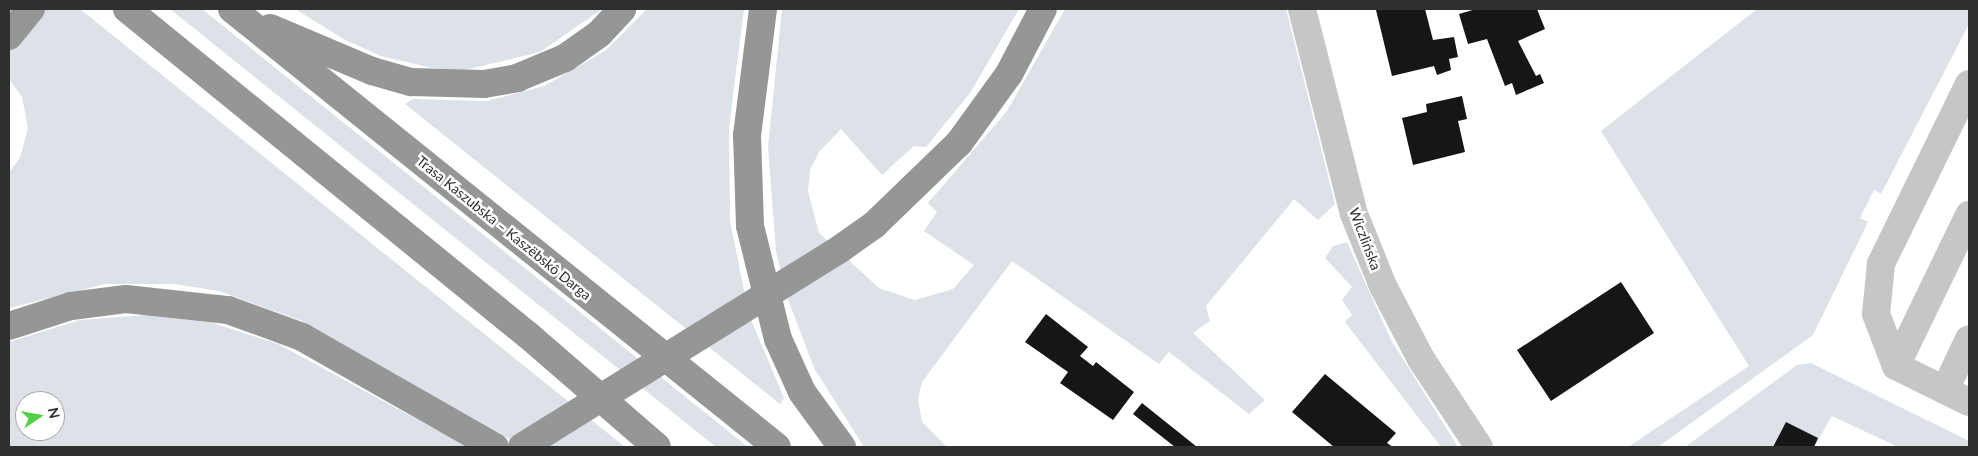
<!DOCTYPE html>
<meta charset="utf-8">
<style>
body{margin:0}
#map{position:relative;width:1978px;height:456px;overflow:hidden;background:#fff;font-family:Lato,sans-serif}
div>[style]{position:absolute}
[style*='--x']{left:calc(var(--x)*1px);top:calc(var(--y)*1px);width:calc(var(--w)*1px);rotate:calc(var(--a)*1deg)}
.green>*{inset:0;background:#dce2e7}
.building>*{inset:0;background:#161616}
.minor>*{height:28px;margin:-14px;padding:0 14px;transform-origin:14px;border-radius:14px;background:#c6c6c6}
.highway>*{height:28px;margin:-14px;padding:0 14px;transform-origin:14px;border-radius:14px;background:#969696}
.highway-bridge>*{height:28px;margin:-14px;padding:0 14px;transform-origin:14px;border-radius:14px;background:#969696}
span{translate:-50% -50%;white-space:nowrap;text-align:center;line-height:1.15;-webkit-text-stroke:5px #fff;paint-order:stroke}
.street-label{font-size:14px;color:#2f2f2f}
.frame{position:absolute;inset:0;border:10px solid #2f2f2f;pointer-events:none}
.north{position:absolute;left:15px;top:391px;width:50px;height:50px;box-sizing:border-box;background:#fff;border:1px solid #acacac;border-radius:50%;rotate:78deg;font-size:14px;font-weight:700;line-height:20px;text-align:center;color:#2f2f2f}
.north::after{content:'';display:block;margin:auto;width:18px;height:22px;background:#53d047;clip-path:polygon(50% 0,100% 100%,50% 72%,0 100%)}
</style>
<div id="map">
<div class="green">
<i style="clip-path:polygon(9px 9px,80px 9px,625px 447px,524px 447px,302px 321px,219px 291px,174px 284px,105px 284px,9px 308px,9px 172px,20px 158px,28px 128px,22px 97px,9px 79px)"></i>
<i style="clip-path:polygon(170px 9px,202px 9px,748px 447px,716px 447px)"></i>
<i style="clip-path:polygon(295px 9px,602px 9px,540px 52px,465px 70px,432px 68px,381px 56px,345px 40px)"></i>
<i style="clip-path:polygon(647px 9px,744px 9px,729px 127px,730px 221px,749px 315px,784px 398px,780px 404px,405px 104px,413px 99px,487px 101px,544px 86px,605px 51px)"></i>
<i style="clip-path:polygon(782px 9px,1019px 9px,970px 93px,926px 147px,914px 146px,882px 175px,841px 129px,819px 152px,810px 170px,808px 191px,819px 233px,879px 288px,915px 300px,953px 289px,974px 265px,924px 231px,937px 212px,928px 203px,1007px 111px,1065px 9px,1286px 9px,1335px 204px,1318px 220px,1294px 199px,1206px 306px,1210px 321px,1193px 333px,1265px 400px,1249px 414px,1169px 352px,1159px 364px,1012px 261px,922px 382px,918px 400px,922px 422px,947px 447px,864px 447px,814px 368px,786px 294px,776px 251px,768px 147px)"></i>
<i style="clip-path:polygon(1757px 9px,1969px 9px,1969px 24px,1881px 194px,1874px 190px,1860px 218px,1868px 222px,1813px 335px,1658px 447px,1628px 447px,1749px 366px,1601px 131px)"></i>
<i style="clip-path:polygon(1347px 242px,1391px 340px,1458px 447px,1441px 447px,1345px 322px,1352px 315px,1342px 300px,1352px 287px,1325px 258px,1333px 246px)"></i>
<i style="clip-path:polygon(evenodd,148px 315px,213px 323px,278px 344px,468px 447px,9px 447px,9px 342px,80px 320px,148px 315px,25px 401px,55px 401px,55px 431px,25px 431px,25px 401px)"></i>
<i style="clip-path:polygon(1811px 363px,1969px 441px,1969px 447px,1898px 447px,1832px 416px,1814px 447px,1685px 447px,1797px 365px)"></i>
</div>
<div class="building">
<i style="clip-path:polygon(1425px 9px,1433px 40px,1454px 37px,1458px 57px,1449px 59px,1451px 70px,1437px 75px,1434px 66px,1392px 76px,1376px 10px)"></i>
<i style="clip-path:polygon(1476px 9px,1537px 9px,1545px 29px,1518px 41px,1536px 76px,1540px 74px,1544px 83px,1516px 95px,1512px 83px,1505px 86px,1487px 39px,1468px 44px,1459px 14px)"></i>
<i style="clip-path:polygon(1462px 96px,1467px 119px,1458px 121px,1465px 152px,1413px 165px,1402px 118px,1427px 112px,1426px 104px)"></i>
<i style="clip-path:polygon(1621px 282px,1654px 333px,1551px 401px,1517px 350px)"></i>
<i style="clip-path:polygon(1046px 314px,1088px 347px,1080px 356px,1093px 366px,1096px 362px,1134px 392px,1113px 420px,1060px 383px,1068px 372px,1025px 342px)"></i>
<i style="clip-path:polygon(1325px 374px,1396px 433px,1387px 443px,1393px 447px,1334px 447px,1292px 412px)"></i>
<i style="clip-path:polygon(1142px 403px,1197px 447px,1175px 447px,1133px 414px)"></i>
<i style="clip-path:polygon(1786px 422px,1818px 438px,1814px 447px,1773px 447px)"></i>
</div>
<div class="minor">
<i style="--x:1302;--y:9;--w:211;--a:75.8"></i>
<i style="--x:1354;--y:214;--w:78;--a:68.1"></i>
<i style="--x:1383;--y:286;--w:82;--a:62.5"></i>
<i style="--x:1421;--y:359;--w:105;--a:56.6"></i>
<i style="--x:1969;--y:84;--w:200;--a:116.1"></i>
<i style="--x:1881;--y:264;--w:50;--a:95.7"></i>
<i style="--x:1876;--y:314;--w:56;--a:69"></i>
<i style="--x:1896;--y:366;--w:81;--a:26.3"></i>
<i style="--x:1896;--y:366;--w:168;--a:-64.2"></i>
<i style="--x:1945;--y:390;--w:56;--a:-64.8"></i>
</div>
<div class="highway">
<i style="--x:127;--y:9;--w:518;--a:39.13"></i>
<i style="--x:529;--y:336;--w:169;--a:40.9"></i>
<i style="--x:232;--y:9;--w:699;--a:38.79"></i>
<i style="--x:763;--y:9;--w:127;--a:97.2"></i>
<i style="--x:747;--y:135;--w:91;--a:88.1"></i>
<i style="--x:750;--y:226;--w:116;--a:76.1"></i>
<i style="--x:778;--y:339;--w:58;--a:65.6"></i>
<i style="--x:802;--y:392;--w:68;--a:54"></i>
<i style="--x:270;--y:28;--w:111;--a:22.9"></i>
<i style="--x:372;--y:71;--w:41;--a:15.8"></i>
<i style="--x:411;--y:82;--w:73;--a:1.6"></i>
<i style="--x:484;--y:84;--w:34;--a:-10"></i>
<i style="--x:517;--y:78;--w:52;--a:-22.6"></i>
<i style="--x:565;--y:58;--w:42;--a:-35.2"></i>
<i style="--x:599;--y:34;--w:34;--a:-47"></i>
<i style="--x:9;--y:36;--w:35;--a:-51"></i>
<i style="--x:840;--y:249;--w:42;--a:-35.2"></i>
<i style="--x:874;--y:225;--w:118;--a:-44"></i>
<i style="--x:959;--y:143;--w:85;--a:-54.1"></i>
<i style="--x:1009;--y:74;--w:73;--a:-62.4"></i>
<i style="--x:9;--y:326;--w:65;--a:-17.9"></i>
<i style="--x:71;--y:306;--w:55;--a:-7.3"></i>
<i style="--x:126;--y:299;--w:103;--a:6.2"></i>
<i style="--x:228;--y:310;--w:79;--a:20"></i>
<i style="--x:302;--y:337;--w:222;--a:29.7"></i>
</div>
<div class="highway-bridge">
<i style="--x:522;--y:447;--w:375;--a:-31.9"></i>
</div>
<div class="street-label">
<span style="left:504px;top:228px;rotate:39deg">Trasa Kaszubska – Kaszëbskô Darga</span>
<span style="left:1365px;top:239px;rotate:69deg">Wiczlińska</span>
</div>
<div class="frame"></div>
<div class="north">N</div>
</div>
